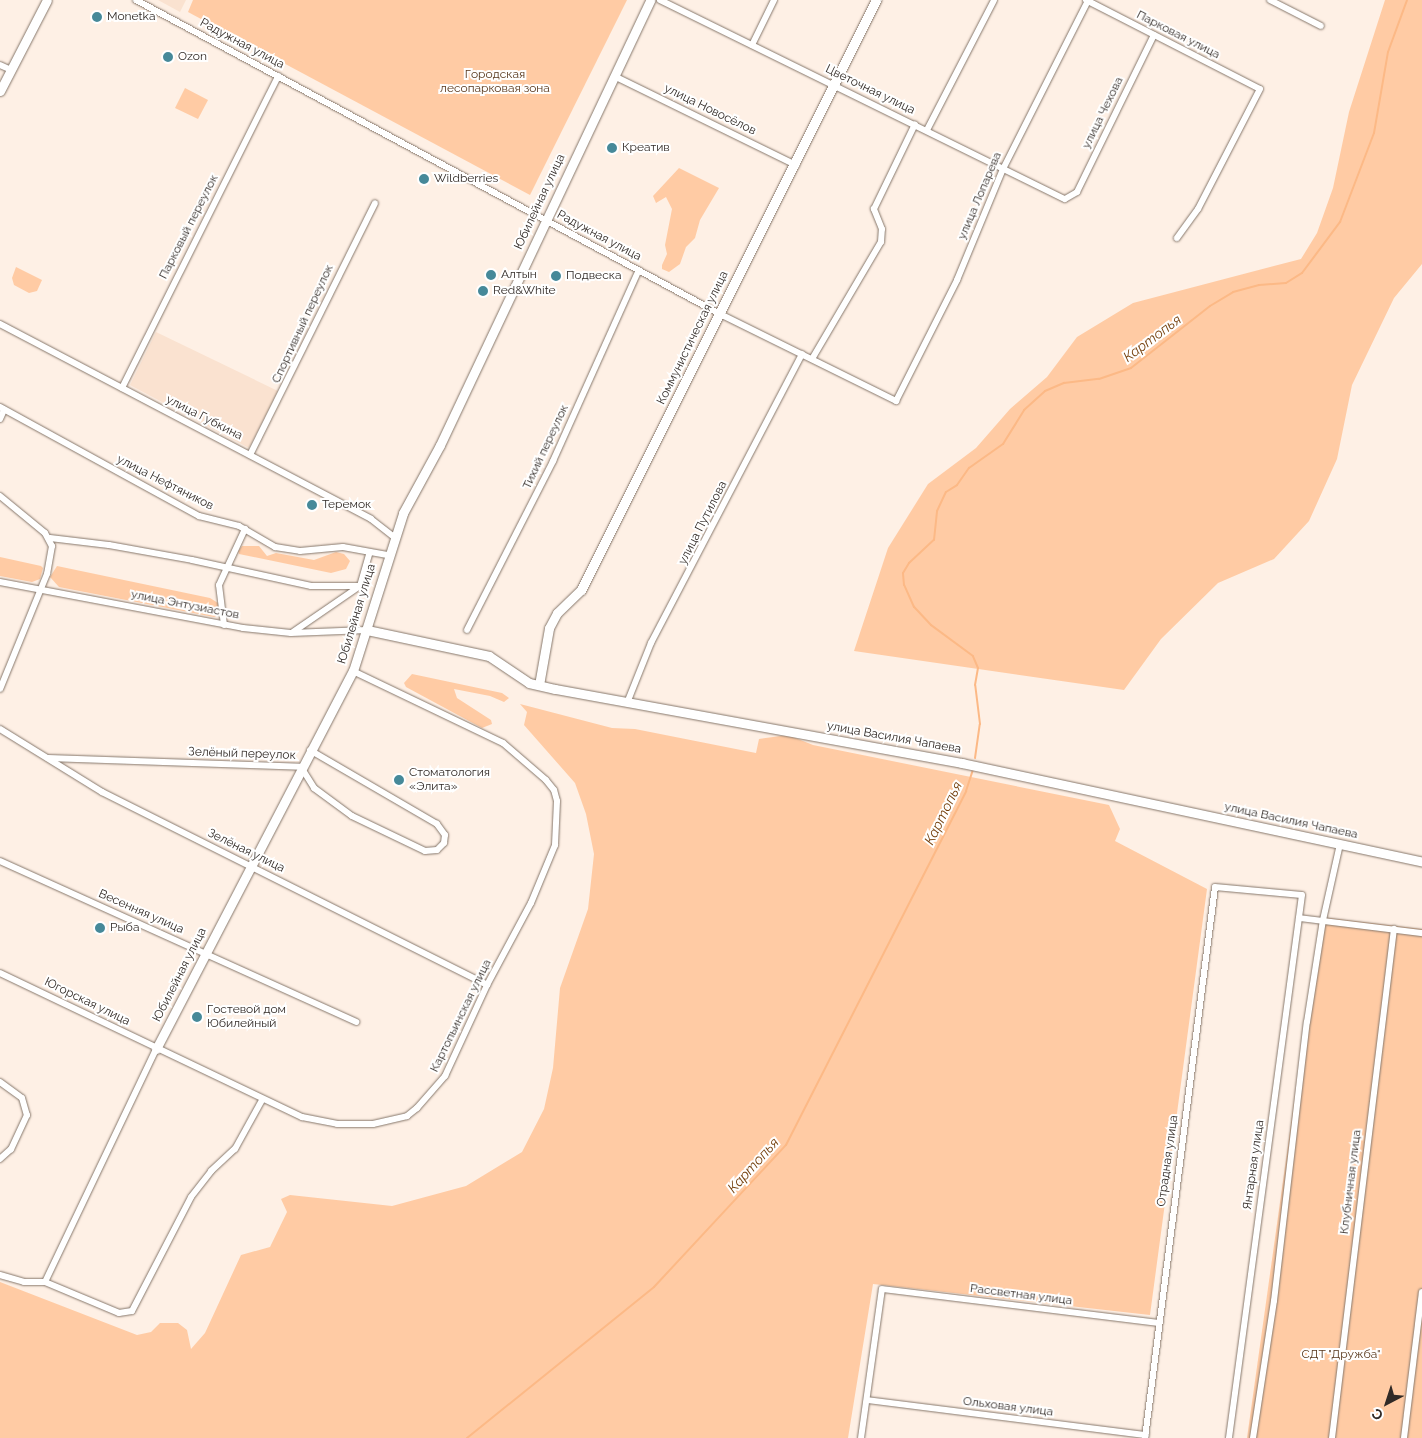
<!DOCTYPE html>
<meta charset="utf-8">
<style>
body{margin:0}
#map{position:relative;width:1422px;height:1438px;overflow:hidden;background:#fef0e5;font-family:Raleway,sans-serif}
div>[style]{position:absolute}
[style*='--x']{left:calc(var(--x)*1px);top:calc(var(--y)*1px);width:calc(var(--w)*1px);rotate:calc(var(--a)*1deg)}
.built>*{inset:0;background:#fae2d0}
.green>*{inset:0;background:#ffcba4}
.stream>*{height:2px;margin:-1px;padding:0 1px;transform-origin:1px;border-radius:1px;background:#fcb986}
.roads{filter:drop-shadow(0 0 1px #86776b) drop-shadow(0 0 1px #86776b)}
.street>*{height:6px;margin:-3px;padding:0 3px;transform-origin:3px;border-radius:3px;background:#fff}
.secondary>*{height:9px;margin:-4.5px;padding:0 4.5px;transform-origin:4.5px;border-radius:4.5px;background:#fff}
.dots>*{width:14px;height:14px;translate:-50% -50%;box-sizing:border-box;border:2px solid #fff;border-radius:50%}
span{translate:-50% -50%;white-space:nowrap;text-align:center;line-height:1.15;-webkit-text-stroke:4px #fff;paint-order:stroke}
.poi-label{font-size:12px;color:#312a26}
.left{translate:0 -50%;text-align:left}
.street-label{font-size:12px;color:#312a26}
.park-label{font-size:12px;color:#57361a}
.water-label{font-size:14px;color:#743f0b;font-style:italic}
.north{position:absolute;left:1362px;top:1378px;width:50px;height:50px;-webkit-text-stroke:4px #fff;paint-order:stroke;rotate:220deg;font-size:14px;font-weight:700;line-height:20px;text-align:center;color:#312a26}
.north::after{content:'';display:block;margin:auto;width:18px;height:22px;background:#312a26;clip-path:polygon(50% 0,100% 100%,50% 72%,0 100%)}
</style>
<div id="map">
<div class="built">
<i style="clip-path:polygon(158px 0,186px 0,180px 12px)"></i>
<i style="clip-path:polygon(156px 332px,278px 391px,249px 448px,130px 385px)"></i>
</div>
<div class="green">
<i style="clip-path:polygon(193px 0,627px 0,530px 195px,188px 12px)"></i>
<i style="clip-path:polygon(1385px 0,1422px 0,1422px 264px,1394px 298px,1352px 385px,1337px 459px,1309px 521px,1274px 559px,1218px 583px,1161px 639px,1124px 690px,854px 651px,888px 548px,928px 484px,976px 448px,1010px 409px,1047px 377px,1077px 337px,1133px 303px,1301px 259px,1317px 233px,1333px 188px,1349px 112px)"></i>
<i style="clip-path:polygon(185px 88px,208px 100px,198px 119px,175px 108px)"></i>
<i style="clip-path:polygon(679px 168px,719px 188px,700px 220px,695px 238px,686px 247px,680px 264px,669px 272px,662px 269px,662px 265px,667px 254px,665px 245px,672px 209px,666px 197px,656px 203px,653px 196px)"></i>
<i style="clip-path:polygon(16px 267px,42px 280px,37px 291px,29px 293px,14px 285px,12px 278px)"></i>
<i style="clip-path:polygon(242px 546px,259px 546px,267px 556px,276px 553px,314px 560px,336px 552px,344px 554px,350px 561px,346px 569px,331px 573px,239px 554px,238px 551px)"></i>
<i style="clip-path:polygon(0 557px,41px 566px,43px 568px,40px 579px,32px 582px,0 576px)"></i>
<i style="clip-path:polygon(57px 566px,210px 598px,218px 603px,221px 614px,214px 617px,59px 587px,50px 577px)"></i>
<i style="clip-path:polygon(412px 674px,502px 693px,509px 698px,504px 702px,490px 696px,454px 689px,457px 698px,491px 720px,492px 724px,482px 728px,406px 687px,404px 683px)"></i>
<i style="clip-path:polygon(520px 704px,612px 728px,635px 729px,756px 753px,759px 739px,788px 735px,813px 745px,1109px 805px,1120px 829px,1115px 841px,1207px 889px,1150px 1315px,873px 1284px,848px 1438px,0 1438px,0 1282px,137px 1335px,151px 1332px,160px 1323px,178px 1323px,187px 1330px,191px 1349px,205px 1333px,241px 1255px,270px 1247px,287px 1212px,281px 1199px,290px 1195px,392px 1206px,466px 1186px,522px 1152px,544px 1109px,553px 1068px,560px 988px,588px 909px,594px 854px,586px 814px,575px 783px,524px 725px,527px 712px)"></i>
<i style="clip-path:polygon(1320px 917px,1422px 929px,1422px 1438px,1247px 1438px)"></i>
</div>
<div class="stream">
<i style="--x:975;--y:758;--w:34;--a:-82"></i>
<i style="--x:980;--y:724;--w:39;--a:-97"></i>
<i style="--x:975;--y:685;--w:17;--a:-80"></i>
<i style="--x:978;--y:668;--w:13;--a:-113"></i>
<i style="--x:973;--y:656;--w:52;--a:-143.6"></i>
<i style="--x:931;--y:625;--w:25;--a:-133"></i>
<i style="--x:914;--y:607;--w:24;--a:-114"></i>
<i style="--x:904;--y:585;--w:12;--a:-95"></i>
<i style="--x:903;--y:573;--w:12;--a:-59"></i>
<i style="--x:909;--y:563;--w:34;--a:-43"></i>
<i style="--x:934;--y:540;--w:29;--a:-84"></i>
<i style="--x:937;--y:511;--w:21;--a:-65"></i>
<i style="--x:946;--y:492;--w:13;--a:-32"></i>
<i style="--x:957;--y:485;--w:21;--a:-55"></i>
<i style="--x:969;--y:468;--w:42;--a:-35.2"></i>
<i style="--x:1003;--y:444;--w:40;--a:-58"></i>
<i style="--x:1024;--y:410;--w:28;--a:-42"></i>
<i style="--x:1045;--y:391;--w:21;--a:-23"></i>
<i style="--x:1064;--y:383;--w:35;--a:-7"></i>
<i style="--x:1099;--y:379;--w:34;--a:-19"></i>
<i style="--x:1131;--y:368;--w:100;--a:-38.1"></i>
<i style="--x:1210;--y:306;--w:27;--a:-31"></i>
<i style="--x:1233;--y:292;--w:27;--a:-15"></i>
<i style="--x:1259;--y:285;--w:27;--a:-4"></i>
<i style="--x:1286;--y:283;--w:19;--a:-32"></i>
<i style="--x:1302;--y:273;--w:64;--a:-53.3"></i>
<i style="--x:1340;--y:222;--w:95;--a:-69.1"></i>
<i style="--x:1374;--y:133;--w:82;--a:-80.2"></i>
<i style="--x:1388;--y:52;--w:55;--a:-69.9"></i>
<i style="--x:467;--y:1438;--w:240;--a:-38.9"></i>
<i style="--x:654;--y:1287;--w:194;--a:-47.1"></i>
<i style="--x:786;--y:1145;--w:397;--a:-63"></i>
<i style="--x:966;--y:791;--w:22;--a:-72"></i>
</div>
<div class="roads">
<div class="street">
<i style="--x:136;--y:0;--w:661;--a:28.27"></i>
<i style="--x:718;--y:313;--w:199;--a:26.3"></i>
<i style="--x:896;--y:401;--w:136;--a:-63.2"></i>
<i style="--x:957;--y:280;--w:120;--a:-67.5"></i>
<i style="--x:1003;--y:169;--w:188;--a:-63.2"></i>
<i style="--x:660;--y:0;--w:451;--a:26.2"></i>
<i style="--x:1065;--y:199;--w:14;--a:-30"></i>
<i style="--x:1077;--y:192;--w:175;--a:-63.9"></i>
<i style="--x:1086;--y:0;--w:195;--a:27.1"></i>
<i style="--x:1260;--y:89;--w:135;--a:117.3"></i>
<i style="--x:1198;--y:209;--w:36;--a:126"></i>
<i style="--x:1270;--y:0;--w:57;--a:27"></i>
<i style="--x:752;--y:45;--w:50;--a:-63.9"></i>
<i style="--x:0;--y:65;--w:12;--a:24"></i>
<i style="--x:614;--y:76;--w:203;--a:26.1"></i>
<i style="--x:927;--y:130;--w:146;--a:-62.7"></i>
<i style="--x:0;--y:324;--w:419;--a:27.7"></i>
<i style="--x:371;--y:519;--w:29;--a:38"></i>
<i style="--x:812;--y:359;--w:136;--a:-59.5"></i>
<i style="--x:881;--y:242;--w:13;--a:-86"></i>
<i style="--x:882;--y:229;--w:22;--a:-112"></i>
<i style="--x:874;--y:209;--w:94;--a:-64.2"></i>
<i style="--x:122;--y:388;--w:349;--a:-63.4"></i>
<i style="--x:0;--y:407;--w:227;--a:28.7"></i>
<i style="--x:199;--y:516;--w:41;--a:14"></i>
<i style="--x:239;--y:526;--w:42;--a:30.3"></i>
<i style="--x:275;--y:547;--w:25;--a:9"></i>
<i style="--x:300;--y:551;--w:43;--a:-5.3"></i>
<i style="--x:343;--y:547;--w:45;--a:10.3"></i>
<i style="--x:0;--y:419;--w:10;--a:-66"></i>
<i style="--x:250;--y:455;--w:281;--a:-63.6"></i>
<i style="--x:0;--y:496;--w:58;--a:39.4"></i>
<i style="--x:45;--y:533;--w:15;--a:62"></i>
<i style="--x:52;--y:546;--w:28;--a:100"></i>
<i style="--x:47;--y:574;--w:124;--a:112.2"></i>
<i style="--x:50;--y:538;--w:59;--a:6.8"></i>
<i style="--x:109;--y:545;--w:84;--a:10.2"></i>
<i style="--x:192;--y:560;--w:122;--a:12.3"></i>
<i style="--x:311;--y:586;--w:49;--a:0"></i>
<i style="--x:0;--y:582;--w:247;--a:10.7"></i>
<i style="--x:243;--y:628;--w:48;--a:5.9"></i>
<i style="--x:291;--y:633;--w:76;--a:-2.3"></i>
<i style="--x:224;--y:625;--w:40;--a:-97.1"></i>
<i style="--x:219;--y:585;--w:62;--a:-65.1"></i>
<i style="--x:467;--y:630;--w:190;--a:-63"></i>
<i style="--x:553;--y:461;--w:209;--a:-65.8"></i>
<i style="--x:293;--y:632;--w:81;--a:-34.5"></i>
<i style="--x:360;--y:586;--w:35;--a:-74"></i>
<i style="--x:627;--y:703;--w:65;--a:-68.2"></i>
<i style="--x:651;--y:643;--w:326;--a:-62.4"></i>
<i style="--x:0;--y:729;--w:120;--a:31.7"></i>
<i style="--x:102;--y:792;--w:431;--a:26.6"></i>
<i style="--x:48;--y:758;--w:253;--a:2"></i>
<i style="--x:301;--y:767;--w:25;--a:58"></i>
<i style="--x:314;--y:788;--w:47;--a:36.4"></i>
<i style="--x:352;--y:816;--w:81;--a:25.6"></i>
<i style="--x:425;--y:851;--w:12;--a:-5"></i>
<i style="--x:437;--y:850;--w:10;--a:-45"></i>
<i style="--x:444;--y:843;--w:8;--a:-83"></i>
<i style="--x:445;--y:835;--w:14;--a:-126"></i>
<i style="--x:437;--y:824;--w:147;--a:-149.8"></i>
<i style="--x:0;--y:861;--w:391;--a:24.3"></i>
<i style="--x:1299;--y:918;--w:124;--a:7"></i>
<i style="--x:0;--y:973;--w:335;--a:25.5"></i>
<i style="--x:302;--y:1117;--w:36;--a:11"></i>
<i style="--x:337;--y:1124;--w:36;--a:0"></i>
<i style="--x:373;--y:1124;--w:35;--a:-13"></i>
<i style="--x:407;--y:1116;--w:13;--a:-39"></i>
<i style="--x:417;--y:1108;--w:43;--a:-48.8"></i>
<i style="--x:445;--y:1076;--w:100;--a:-65.2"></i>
<i style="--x:487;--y:985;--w:93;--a:-61.8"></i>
<i style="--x:531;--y:903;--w:63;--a:-67.5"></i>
<i style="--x:555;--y:845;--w:44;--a:-87.4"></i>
<i style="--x:557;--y:801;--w:11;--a:-105"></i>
<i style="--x:554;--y:790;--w:13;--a:-129"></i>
<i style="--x:546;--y:780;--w:57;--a:-139.3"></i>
<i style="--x:503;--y:743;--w:166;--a:-154.4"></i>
<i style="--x:0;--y:1082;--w:27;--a:36"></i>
<i style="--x:22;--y:1098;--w:18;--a:74"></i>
<i style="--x:27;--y:1115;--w:38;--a:115"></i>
<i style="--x:11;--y:1149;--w:15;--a:138"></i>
<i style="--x:0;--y:1275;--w:25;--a:16"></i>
<i style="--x:24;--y:1282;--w:21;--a:0"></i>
<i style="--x:45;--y:1282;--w:80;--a:22.7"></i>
<i style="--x:119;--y:1313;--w:13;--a:-9"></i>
<i style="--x:132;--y:1311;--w:128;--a:-62.6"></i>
<i style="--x:191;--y:1197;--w:33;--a:-52"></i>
<i style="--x:211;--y:1171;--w:33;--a:-43"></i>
<i style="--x:235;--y:1149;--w:56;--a:-61.1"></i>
<i style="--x:45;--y:1282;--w:258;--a:-64.5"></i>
<i style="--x:867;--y:1400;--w:281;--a:7.2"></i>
<i style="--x:861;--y:1438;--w:150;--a:-82"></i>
<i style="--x:882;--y:1289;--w:278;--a:7"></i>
<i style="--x:1145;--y:1438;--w:555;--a:-82.76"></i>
<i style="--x:1215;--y:887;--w:87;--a:5.3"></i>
<i style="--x:1302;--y:895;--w:548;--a:97.66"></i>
<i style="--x:1253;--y:1438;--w:139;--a:-81.3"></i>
<i style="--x:1274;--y:1301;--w:281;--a:-83.3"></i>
<i style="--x:1307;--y:1022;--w:103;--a:-81.1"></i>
<i style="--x:1323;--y:920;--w:78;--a:-77.4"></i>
<i style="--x:1332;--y:1438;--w:513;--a:-83.06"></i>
<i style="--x:1404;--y:1438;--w:147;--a:-83"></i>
</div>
<div class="secondary">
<i style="--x:0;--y:91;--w:102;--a:-62.7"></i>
<i style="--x:367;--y:630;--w:125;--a:12"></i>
<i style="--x:489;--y:656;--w:48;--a:34"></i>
<i style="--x:529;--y:683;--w:27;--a:13"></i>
<i style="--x:555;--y:689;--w:414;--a:10.3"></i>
<i style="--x:962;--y:763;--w:471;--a:12.1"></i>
<i style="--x:539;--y:685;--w:58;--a:-80"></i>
<i style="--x:549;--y:628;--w:17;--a:-62"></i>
<i style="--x:557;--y:613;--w:33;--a:-44"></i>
<i style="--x:581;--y:590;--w:660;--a:-63.43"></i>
<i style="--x:156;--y:1049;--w:426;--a:-62.5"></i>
<i style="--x:353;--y:671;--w:166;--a:-72.4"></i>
<i style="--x:403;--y:513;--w:77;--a:-61.4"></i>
<i style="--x:440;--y:445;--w:492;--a:-64.7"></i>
</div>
</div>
<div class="dots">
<i style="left:97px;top:17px;background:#468999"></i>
<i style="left:168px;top:57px;background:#468999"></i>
<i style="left:612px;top:148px;background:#468999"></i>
<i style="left:424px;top:179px;background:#468999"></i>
<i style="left:491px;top:275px;background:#468999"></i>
<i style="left:556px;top:276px;background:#468999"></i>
<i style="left:483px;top:291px;background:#468999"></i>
<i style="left:312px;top:505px;background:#468999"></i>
<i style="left:399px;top:780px;background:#468999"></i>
<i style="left:100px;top:928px;background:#468999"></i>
<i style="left:197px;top:1017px;background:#468999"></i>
</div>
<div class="poi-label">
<span class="left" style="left:107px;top:17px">Monetka</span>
<span class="left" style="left:178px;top:57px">Ozon</span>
<span class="left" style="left:622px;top:148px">Креатив</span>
<span class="left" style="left:434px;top:179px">Wildberries</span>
<span class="left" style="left:501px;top:275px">Алтын</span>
<span class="left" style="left:566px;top:276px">Подвеска</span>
<span class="left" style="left:493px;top:291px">Red&amp;White</span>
<span class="left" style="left:322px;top:505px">Теремок</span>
<span class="left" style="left:409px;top:780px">Стоматология<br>«Элита»</span>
<span class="left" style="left:110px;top:928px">Рыба</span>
<span class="left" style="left:207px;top:1017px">Гостевой дом<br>Юбилейный</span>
</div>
<div class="street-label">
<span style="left:1178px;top:35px;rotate:27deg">Парковая улица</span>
<span style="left:242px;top:44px;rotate:28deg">Радужная улица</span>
<span style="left:870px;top:90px;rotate:26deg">Цветочная улица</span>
<span style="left:710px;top:110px;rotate:26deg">улица Новосёлов</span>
<span style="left:1103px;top:113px;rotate:-64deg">улица Чехова</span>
<span style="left:980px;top:196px;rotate:-67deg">улица Лопарева</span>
<span style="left:540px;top:202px;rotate:-65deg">Юбилейная улица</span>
<span style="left:189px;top:227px;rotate:-63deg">Парковый переулок</span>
<span style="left:599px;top:236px;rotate:28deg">Радужная улица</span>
<span style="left:303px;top:324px;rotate:-65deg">Спортивный переулок</span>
<span style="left:693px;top:338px;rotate:-64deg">Коммунистическая улица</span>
<span style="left:204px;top:418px;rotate:27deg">улица Губкина</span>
<span style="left:546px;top:447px;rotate:-65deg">Тихий переулок</span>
<span style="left:165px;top:483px;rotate:27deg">улица Нефтяников</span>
<span style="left:703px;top:523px;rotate:-63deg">улица Путилова</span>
<span style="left:185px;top:605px;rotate:11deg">улица Энтузиастов</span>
<span style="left:357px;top:614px;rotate:-73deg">Юбилейная улица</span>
<span style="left:894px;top:738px;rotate:10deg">улица Василия Чапаева</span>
<span style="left:242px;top:754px;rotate:2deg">Зелёный переулок</span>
<span style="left:1291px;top:821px;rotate:12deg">улица Василия Чапаева</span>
<span style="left:246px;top:851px;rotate:26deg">Зелёная улица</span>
<span style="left:141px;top:912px;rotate:24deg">Весенняя улица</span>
<span style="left:180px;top:975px;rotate:-63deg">Юбилейная улица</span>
<span style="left:87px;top:1002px;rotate:26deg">Югорская улица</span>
<span style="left:461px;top:1016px;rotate:-64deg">Картопьинская улица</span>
<span style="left:1168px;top:1161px;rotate:-82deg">Отрадная улица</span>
<span style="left:1254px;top:1165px;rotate:-82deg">Янтарная улица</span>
<span style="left:1351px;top:1182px;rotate:-83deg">Клубничная улица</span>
<span style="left:1021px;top:1295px;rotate:7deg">Рассветная улица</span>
<span style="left:1008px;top:1407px;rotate:7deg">Ольховая улица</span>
</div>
<div class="park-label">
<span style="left:495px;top:82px">Городская<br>лесопарковая зона</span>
<span style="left:1341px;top:1355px">СДТ "Дружба"</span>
</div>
<div class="water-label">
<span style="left:1152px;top:338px;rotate:-37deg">Картопья</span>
<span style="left:943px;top:813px;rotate:-64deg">Картопья</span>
<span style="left:753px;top:1165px;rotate:-48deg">Картопья</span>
</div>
<div class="north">С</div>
</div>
